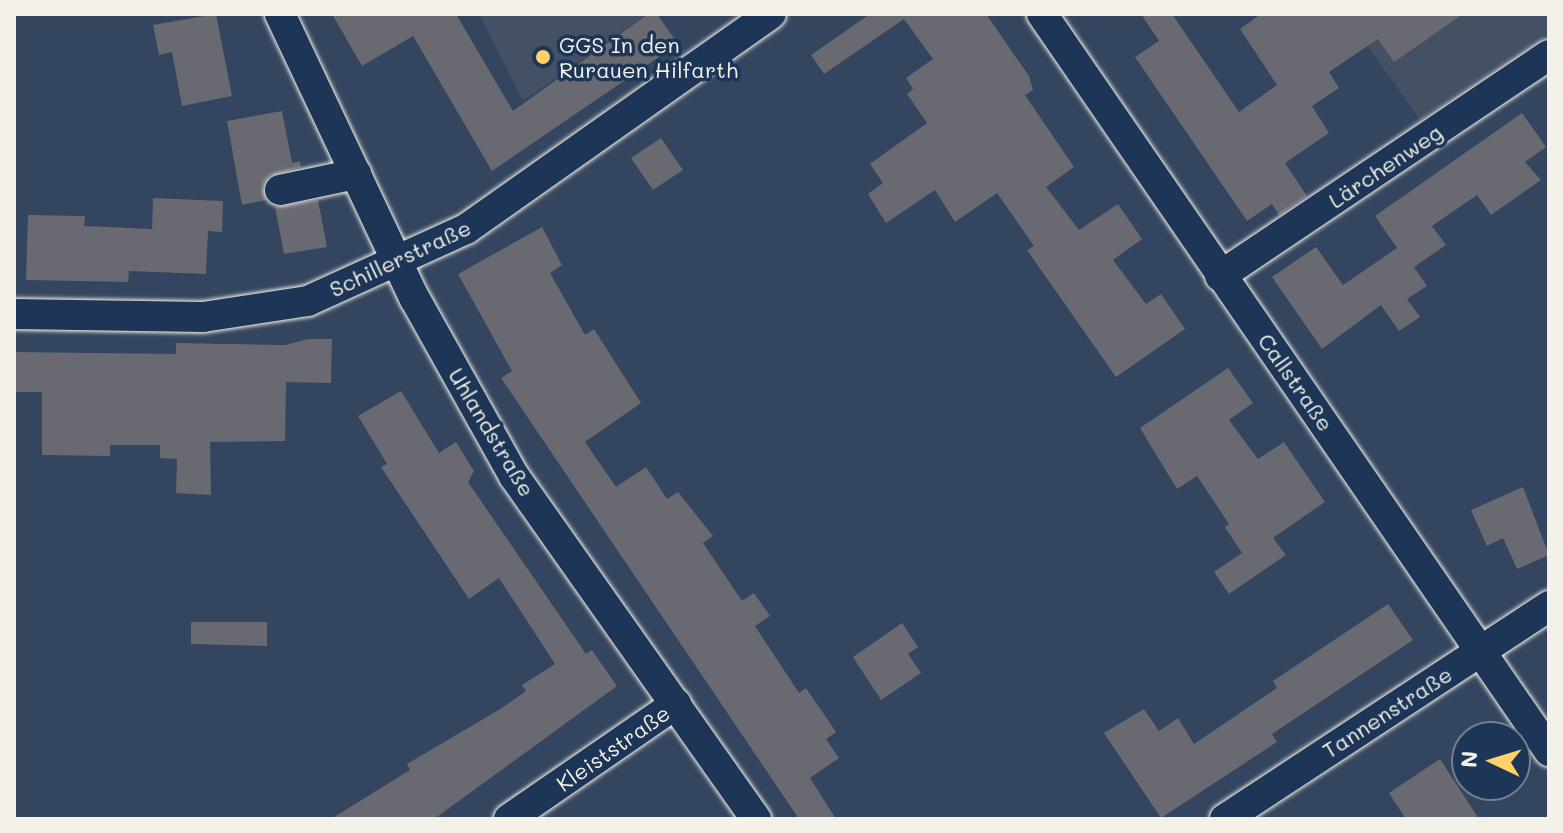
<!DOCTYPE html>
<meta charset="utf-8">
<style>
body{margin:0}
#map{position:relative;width:1563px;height:833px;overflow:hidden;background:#34455f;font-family:Mali,sans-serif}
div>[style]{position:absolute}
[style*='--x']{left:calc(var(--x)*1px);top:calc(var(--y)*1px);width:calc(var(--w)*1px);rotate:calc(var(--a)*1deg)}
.built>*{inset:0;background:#445064}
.building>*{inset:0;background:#686971}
.roads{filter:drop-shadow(0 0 2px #f4f1e8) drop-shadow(0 0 2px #f4f1e8)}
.minor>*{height:30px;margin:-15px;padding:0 15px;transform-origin:15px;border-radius:15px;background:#1d3557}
.dots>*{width:22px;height:22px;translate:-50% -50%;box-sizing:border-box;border:4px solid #1d3557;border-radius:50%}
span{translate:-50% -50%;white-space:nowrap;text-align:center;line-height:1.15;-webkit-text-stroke:7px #1d3557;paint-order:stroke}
.poi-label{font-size:22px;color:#f4f1e8}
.left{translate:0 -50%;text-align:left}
.street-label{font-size:22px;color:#f4f1e8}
.frame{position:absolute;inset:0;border:16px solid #f4f1e8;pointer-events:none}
.north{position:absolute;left:1451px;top:721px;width:80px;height:80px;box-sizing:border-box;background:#1d3557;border:2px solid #738091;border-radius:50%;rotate:274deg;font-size:22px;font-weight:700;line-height:32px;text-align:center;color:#f4f1e8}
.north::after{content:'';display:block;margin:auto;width:28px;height:36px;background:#ffd166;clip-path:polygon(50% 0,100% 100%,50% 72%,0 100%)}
</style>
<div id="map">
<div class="built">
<i style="clip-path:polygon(479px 14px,647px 14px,523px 101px)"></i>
<i style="clip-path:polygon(1345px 14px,1549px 14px,1549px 33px,1420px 120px)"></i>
</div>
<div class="building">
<i style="clip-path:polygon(216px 14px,232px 96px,182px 106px,172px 52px,159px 55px,153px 25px)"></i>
<i style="clip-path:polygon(332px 14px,456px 14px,513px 111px,648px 14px,657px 14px,678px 44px,492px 171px,413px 36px,362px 66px)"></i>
<i style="clip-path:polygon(870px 14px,986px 14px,1029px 76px,1033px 90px,1025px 95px,1074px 167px,1046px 187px,1079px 230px,1118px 204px,1142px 239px,1113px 260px,1146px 304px,1161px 294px,1185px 329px,1116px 377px,1027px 250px,1034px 246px,997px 193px,955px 222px,935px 190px,886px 223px,868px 194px,883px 183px,870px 164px,927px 123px,907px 94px,913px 89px,906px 78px,933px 59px,904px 19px,824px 74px,811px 55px)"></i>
<i style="clip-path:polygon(1141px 14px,1172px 14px,1239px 112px,1277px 85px,1240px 29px,1261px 14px,1463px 14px,1394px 62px,1378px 39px,1329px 72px,1339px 88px,1312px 106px,1329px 133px,1285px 163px,1307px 196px,1279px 215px,1272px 204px,1247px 221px,1135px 57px,1159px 41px)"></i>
<i style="clip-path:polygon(282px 111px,292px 163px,300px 161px,301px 167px,269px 176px,263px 185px,266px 200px,242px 205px,227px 121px)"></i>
<i style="clip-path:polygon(1522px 113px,1546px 147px,1525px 162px,1541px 180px,1491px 215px,1477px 195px,1432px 226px,1446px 245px,1414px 267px,1427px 286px,1407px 299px,1420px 317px,1399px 331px,1381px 305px,1322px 349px,1272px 277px,1316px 247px,1343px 285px,1397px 248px,1375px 216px)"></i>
<i style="clip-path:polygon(661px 138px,683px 170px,653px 190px,631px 158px)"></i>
<i style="clip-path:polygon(153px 198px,223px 201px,222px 232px,208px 231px,206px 274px,129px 271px,128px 282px,26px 280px,28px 215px,85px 216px,84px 226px,152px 229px)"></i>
<i style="clip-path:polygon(318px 200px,327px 247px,284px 254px,275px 207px)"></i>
<i style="clip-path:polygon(542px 227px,562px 265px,550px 273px,585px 335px,594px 329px,641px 403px,585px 442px,616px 487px,646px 467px,667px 499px,678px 492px,713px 536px,703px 543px,742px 601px,754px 593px,770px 616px,755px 626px,799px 693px,806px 688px,836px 732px,826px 739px,839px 758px,810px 778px,836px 819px,799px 819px,501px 378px,512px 371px,458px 274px)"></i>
<i style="clip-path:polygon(308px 339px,332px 339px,331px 383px,286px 382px,285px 441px,210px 442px,211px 495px,176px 493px,177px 459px,160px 458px,160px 445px,110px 445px,110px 456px,42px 455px,42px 392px,14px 392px,14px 352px,176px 354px,176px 343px,285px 345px)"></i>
<i style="clip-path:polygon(1228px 368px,1253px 403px,1229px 420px,1258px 459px,1284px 442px,1325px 502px,1273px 538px,1286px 555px,1229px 594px,1214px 572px,1242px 553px,1225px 527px,1229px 524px,1197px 476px,1177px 489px,1140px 428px)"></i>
<i style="clip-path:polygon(401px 391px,439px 453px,456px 442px,474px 471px,468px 482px,586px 654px,592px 650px,617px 686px,434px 819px,331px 819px,410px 770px,407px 764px,502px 708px,526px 691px,522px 685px,555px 664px,499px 578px,469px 599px,381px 467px,387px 464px,358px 416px)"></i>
<i style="clip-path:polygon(1523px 487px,1549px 555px,1517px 569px,1503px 538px,1487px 546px,1471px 510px)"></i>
<i style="clip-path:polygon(1388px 604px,1413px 640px,1272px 734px,1277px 742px,1161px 818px,1104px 733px,1144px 709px,1159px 731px,1178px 718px,1194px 744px,1277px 688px,1273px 681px)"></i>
<i style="clip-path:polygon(191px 622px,267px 622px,267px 646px,191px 644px)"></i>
<i style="clip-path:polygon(902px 623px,918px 647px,908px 654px,921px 673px,881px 700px,853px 657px)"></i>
<i style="clip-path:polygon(1440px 759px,1479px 819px,1406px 819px,1389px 793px)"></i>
</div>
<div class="roads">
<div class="minor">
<i style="--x:280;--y:14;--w:315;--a:64.7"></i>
<i style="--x:415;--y:299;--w:203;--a:60.8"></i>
<i style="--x:514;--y:476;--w:420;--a:54.8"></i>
<i style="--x:1042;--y:14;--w:895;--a:55.47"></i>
<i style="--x:280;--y:190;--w:78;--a:-11.9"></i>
<i style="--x:1220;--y:276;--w:396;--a:-33.9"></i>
<i style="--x:14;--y:314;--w:189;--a:0.9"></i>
<i style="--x:203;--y:317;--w:106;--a:-8.7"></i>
<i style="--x:308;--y:301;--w:174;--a:-24.5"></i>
<i style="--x:466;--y:229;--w:373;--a:-35.2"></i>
<i style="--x:509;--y:819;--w:203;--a:-34.6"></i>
<i style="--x:1225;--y:819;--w:388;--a:-33.3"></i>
</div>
</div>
<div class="dots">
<i style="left:543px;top:57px;background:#ffd166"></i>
</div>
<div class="poi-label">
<span class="left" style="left:559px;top:57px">GGS In den<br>Rurauen Hilfarth</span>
</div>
<div class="street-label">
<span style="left:1385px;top:166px;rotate:-34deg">Lärchenweg</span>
<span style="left:400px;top:258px;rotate:-25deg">Schillerstraße</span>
<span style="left:1296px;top:382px;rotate:55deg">Callstraße</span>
<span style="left:492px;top:432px;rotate:59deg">Uhlandstraße</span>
<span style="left:1387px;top:712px;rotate:-33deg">Tannenstraße</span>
<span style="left:613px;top:748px;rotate:-35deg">Kleiststraße</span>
</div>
<div class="frame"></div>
<div class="north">N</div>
</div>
